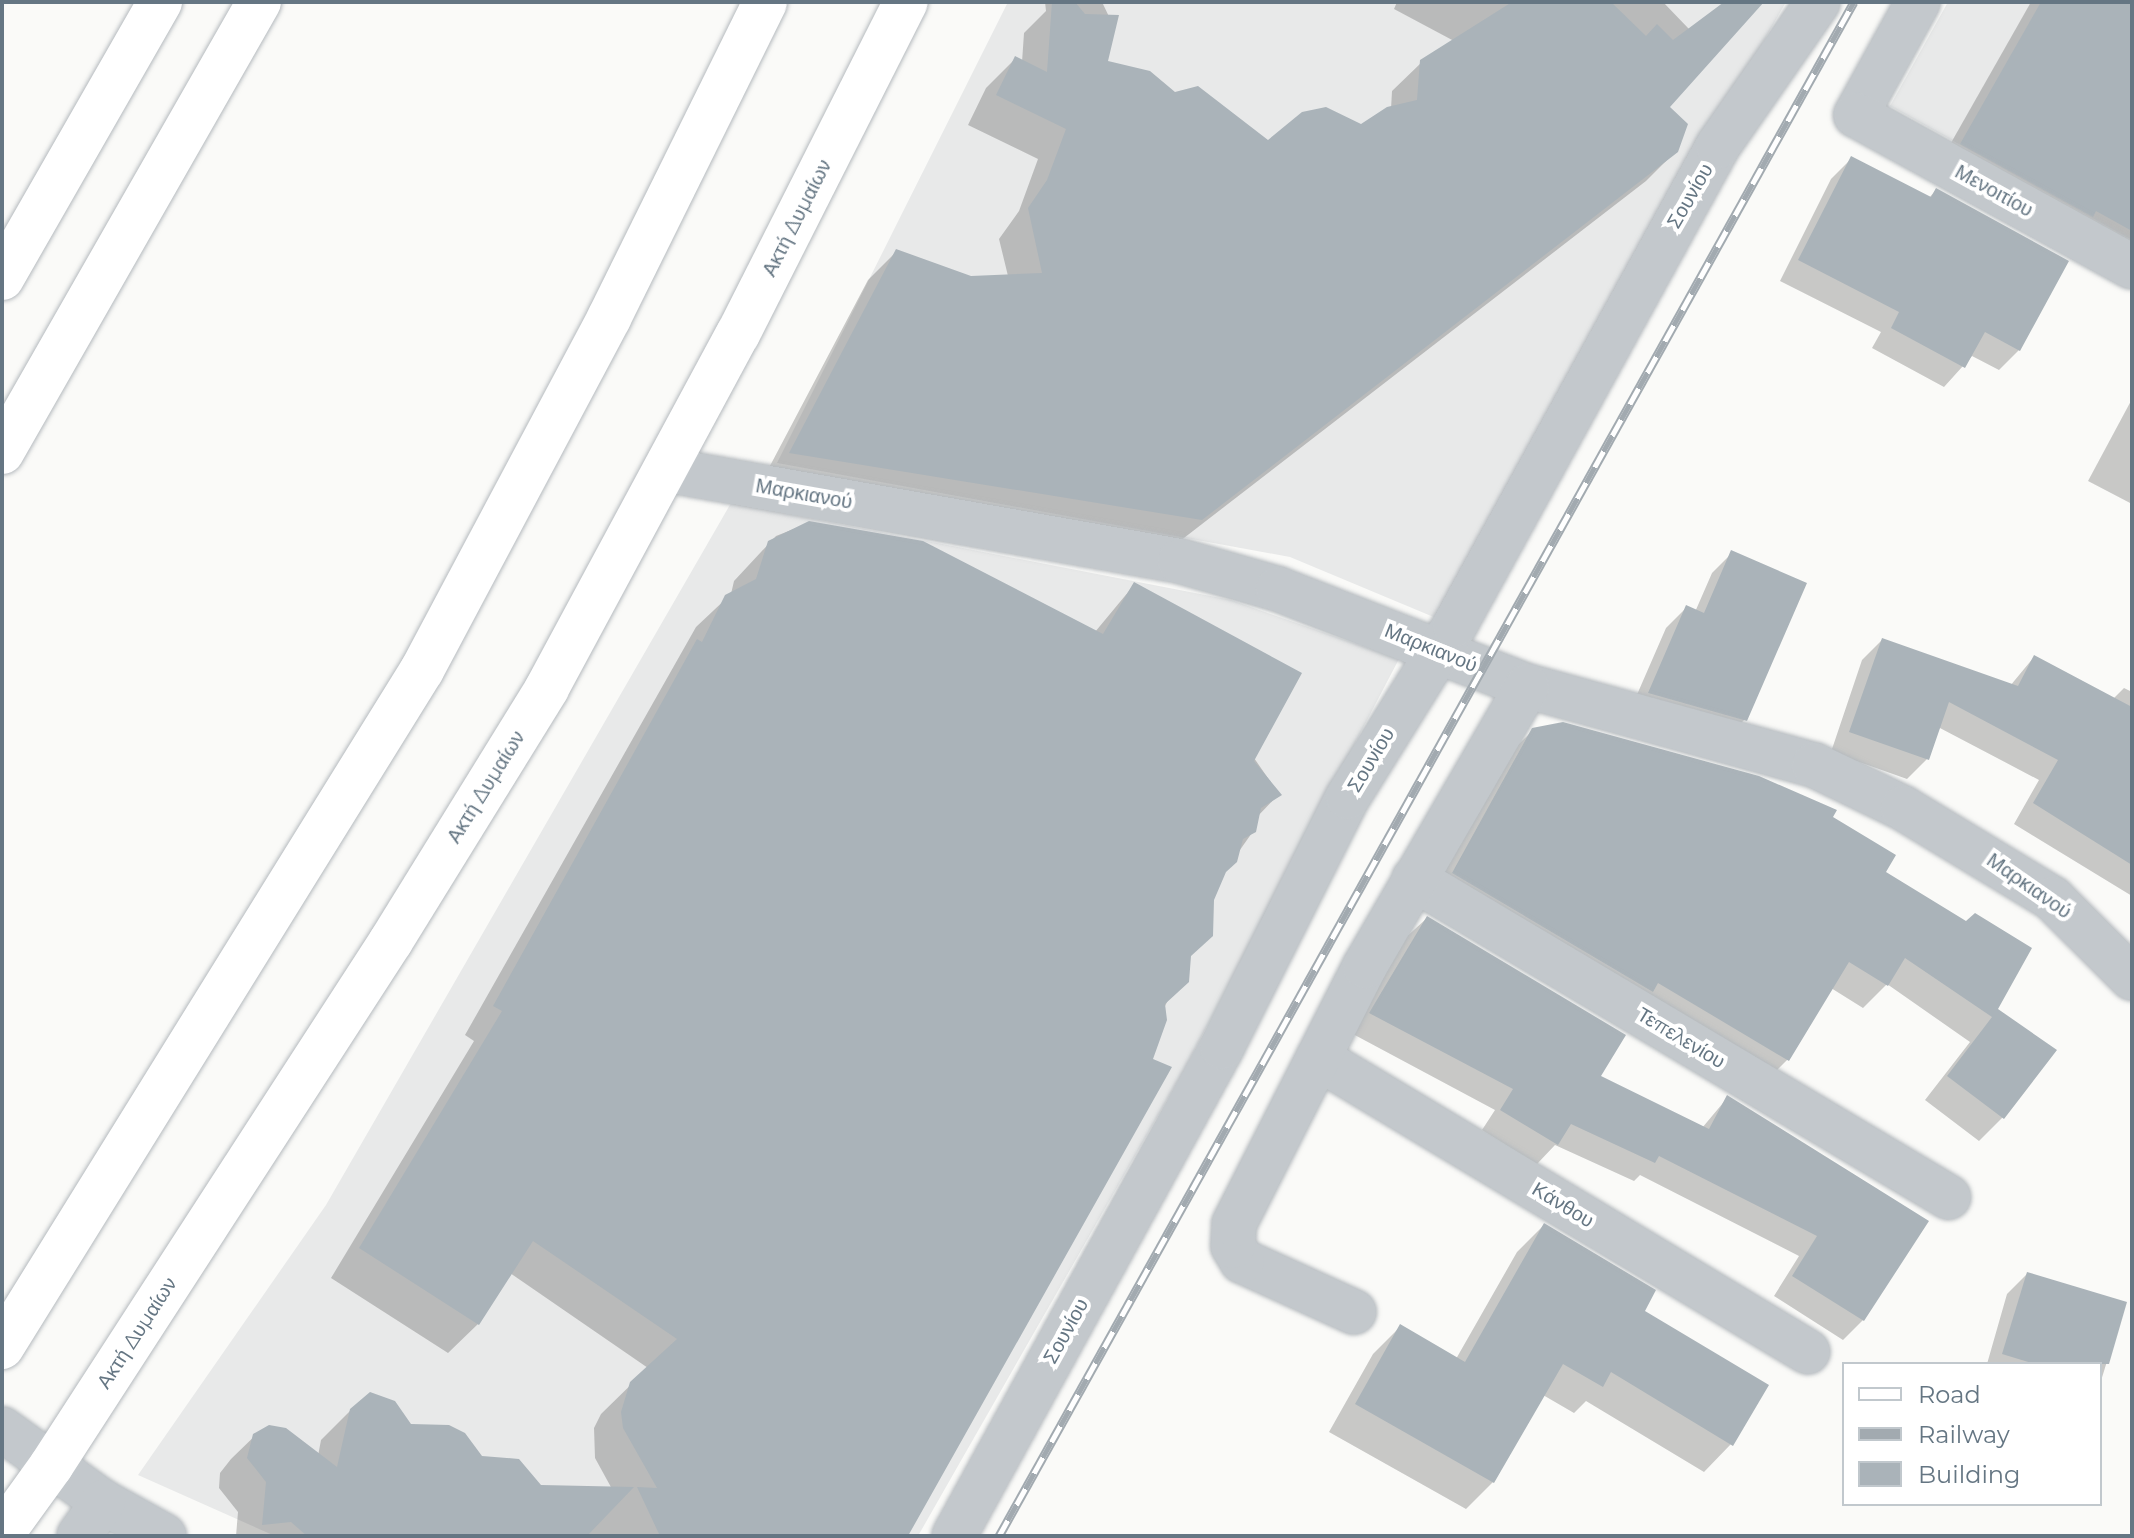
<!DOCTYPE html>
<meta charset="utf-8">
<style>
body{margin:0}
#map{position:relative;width:2134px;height:1538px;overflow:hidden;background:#fafaf8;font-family:Montserrat,sans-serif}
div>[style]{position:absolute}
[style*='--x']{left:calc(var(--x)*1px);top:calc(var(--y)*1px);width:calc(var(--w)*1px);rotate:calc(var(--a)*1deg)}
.built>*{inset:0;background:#e8e9e9}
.shadow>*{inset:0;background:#0003}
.building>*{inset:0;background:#aab3b9}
.roads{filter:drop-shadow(0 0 2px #b5babe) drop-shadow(0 0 2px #b5babe)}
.street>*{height:44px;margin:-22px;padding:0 22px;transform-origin:22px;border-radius:22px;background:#c3c8cc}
.primary>*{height:44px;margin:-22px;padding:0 22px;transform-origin:22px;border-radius:22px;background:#fff}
.rail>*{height:9px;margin-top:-4.5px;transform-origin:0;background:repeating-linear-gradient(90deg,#fff 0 18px,#a2aab0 0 36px);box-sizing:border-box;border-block:2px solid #a2aab0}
span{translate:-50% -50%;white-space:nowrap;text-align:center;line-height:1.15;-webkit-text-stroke:8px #fff;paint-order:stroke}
.street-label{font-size:20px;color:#657683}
.frame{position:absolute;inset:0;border:4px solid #657683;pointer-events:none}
.legend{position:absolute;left:1842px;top:1362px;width:260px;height:144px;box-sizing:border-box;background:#fff;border:2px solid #c1c8cd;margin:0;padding:10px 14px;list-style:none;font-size:24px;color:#657683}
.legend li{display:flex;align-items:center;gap:16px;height:40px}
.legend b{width:40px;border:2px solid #c1c8cd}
</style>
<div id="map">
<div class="built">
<i style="clip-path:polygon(1008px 2px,1786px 2px,1436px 618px,1290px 557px,777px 463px)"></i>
<i style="clip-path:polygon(1948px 2px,2132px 2px,2132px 240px,1890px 106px)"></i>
<i style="clip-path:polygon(731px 503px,1231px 600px,1399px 659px,1184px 1070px,918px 1536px,275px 1536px,138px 1475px,326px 1205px)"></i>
</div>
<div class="shadow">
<i style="clip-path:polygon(1045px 2px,1102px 2px,1114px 27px,1106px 63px,1269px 142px,1361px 126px,1391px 109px,1392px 91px,1422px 62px,1454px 41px,1394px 9px,1397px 2px,1663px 2px,1714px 55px,1667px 107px,1676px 151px,1646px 181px,1171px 548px,762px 481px,868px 280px,897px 251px,971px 278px,1008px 276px,999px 239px,1019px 211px,1038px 159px,968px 125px,986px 88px,1015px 59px,1022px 62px,1024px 33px,1046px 11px)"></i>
<i style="clip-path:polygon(2031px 2px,2132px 2px,2132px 273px,1935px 171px)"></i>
<i style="clip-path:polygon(1851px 159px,1929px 198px,1936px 190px,2019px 350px,1999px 370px,1972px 356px,1944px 387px,1872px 348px,1881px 332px,1780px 281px,1831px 179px)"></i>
<i style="clip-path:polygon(2132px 399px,2132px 504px,2088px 481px)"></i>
<i style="clip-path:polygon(809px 523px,1095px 632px,1134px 585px,1279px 794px,1257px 817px,1254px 830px,1223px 874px,1189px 957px,906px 1536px,236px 1536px,238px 1512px,219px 1488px,220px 1473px,231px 1459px,261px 1430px,318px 1456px,321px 1440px,351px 1410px,410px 1426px,540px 1487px,612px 1489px,595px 1458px,594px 1428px,601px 1414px,648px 1368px,510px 1273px,478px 1324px,448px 1353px,331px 1278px,474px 1041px,465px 1035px,696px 627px,731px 594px,734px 581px,776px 536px)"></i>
<i style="clip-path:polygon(1732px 553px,1745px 719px,1725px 740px,1629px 713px,1666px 628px,1686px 608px,1695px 612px,1712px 573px)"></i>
<i style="clip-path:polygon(1882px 640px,2010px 686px,2034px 657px,2113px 699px,2124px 688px,2132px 692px,2132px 896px,2014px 824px,2039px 780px,1938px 727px,1927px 759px,1907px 779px,1831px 752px,1862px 660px)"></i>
<i style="clip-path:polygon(1533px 730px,1830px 818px,1884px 873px,1996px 1009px,2003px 1117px,1979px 1141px,1925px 1100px,1970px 1042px,1887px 984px,1863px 1008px,1831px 988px,1788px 1059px,1764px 1083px,1430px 897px,1509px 754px)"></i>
<i style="clip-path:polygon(1427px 918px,1598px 1076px,1702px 1128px,1728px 1097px,1926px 1222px,1863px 1320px,1843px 1340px,1774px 1296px,1799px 1256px,1640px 1175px,1634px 1181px,1555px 1145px,1537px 1164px,1482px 1130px,1495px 1110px,1351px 1033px,1403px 940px)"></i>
<i style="clip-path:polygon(1544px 1225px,1642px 1312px,1731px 1444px,1704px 1472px,1586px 1401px,1574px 1413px,1543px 1395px,1493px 1482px,1466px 1509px,1329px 1432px,1373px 1354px,1400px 1327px,1456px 1359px,1517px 1252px)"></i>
<i style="clip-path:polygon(2027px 1274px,2125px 1303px,2100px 1384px,2100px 1364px,1987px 1364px,2007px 1294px)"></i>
</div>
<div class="building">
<i style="clip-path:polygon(1052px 2px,1075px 2px,1085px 14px,1119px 15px,1108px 61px,1150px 71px,1175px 92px,1198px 86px,1268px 140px,1302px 112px,1326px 107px,1361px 124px,1387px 107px,1417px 100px,1420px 60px,1512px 2px,1611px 2px,1646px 36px,1657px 24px,1673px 40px,1724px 2px,1764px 2px,1670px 107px,1688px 124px,1678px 152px,1202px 520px,789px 453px,896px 249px,971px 276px,1042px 273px,1028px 208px,1047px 180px,1066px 129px,996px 95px,1015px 56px,1047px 72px)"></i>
<i style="clip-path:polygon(2041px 2px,2132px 2px,2132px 231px,2096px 211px,2093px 217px,1960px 144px)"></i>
<i style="clip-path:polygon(1851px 156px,1931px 197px,1936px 188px,2069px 261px,2020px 351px,1985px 332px,1965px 368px,1891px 328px,1899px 312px,1798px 260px)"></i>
<i style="clip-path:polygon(809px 521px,923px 541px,1103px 634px,1134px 582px,1302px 673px,1254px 761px,1282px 795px,1261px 808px,1256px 832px,1243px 839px,1237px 862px,1226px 872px,1214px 900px,1213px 936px,1191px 956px,1189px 982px,1165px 1004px,1167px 1020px,1153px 1059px,1172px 1067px,908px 1536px,660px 1536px,637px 1487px,657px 1488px,623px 1428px,621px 1412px,630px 1382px,677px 1339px,533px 1241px,479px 1325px,359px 1248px,502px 1011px,493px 1006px,697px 639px,702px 642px,725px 595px,756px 579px,768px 541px)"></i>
<i style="clip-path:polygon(1731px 550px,1807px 583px,1747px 721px,1648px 693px,1686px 605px,1704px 613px)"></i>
<i style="clip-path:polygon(1882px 638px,2018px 686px,2034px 655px,2132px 707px,2132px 865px,2033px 803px,2058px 760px,1949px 702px,1929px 760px,1849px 732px)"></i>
<i style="clip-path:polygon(1563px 722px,1759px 776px,1837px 810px,1833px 817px,1896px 855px,1886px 872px,1966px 921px,1975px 913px,2032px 948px,1998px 1009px,2057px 1050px,2004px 1119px,1947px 1076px,1992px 1017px,1905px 958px,1888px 986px,1849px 962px,1789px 1061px,1658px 983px,1653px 992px,1452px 873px,1532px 728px)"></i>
<i style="clip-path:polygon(1427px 916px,1626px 1035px,1601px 1076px,1709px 1129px,1727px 1095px,1929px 1221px,1864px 1321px,1792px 1276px,1817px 1236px,1659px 1156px,1655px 1163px,1571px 1124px,1558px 1145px,1500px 1110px,1513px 1089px,1369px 1013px)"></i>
<i style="clip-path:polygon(1544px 1223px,1656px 1290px,1645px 1311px,1769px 1385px,1733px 1446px,1611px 1372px,1603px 1387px,1563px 1364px,1494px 1483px,1355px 1404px,1400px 1324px,1465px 1362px)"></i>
<i style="clip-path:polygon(2027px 1272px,2127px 1302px,2109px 1364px,2035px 1364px,2002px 1354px)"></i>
<i style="clip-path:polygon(370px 1392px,395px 1401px,411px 1424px,449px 1425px,465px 1433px,482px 1456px,519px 1459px,541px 1485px,634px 1487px,587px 1536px,307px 1536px,291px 1522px,262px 1525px,266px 1482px,247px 1458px,253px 1434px,269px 1425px,286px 1428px,337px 1467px,350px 1409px)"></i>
</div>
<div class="roads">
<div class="street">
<i style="--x:1918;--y:2;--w:129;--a:118.8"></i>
<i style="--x:1856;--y:115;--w:315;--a:28.8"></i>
<i style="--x:667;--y:470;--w:521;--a:10.06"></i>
<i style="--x:1180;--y:561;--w:102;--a:15.9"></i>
<i style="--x:1278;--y:589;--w:267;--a:21.3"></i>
<i style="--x:1527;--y:686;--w:298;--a:15.4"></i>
<i style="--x:1814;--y:765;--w:99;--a:25.8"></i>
<i style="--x:1903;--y:808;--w:175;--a:31.2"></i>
<i style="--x:2053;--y:899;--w:112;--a:45"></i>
<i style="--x:1414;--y:879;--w:622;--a:30.77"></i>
<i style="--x:1318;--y:1058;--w:571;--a:30.96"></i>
<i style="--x:1354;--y:1312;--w:123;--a:-155.5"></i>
<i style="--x:1242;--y:1261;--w:17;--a:-121"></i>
<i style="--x:1233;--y:1246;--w:22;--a:-87"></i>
<i style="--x:1234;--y:1224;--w:289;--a:-63.1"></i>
<i style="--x:1365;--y:966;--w:323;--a:-59.9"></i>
<i style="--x:2;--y:1429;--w:125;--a:35.9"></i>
<i style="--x:103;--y:1502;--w:70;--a:29.1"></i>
<i style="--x:79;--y:1536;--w:42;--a:-54.8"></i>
<i style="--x:954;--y:1536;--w:558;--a:-61.27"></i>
<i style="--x:1222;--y:1047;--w:280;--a:-63.3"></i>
<i style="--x:1348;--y:797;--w:203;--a:-58.1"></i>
<i style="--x:1455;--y:625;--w:546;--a:-61.23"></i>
<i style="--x:1718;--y:146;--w:175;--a:-55.2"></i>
</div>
<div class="primary">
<i style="--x:2;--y:278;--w:318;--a:-60.2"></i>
<i style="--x:2;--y:452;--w:518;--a:-60.27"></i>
<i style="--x:2;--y:1347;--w:797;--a:-58.19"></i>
<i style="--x:422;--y:670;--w:399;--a:-62"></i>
<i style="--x:609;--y:318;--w:352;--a:-63.7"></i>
<i style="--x:2;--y:1534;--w:84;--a:-54.2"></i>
<i style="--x:51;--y:1466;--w:625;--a:-57.07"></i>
<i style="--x:391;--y:941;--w:297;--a:-58.3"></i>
<i style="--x:547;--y:688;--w:402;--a:-61.7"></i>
<i style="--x:738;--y:334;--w:372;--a:-63.2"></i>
</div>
</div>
<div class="rail">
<i style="--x:999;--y:1536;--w:1756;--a:-60.87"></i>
</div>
<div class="street-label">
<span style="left:1994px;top:191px;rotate:29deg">Μενοιτίου</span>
<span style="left:1690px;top:196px;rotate:-60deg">Σουνίου</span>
<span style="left:797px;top:218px;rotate:-63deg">Ακτή Δυμαίων</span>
<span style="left:804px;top:494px;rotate:10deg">Μαρκιανού</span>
<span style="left:1431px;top:648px;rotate:22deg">Μαρκιανού</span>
<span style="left:1371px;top:760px;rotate:-59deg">Σουνίου</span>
<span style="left:486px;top:787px;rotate:-58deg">Ακτή Δυμαίων</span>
<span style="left:2029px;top:886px;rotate:35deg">Μαρκιανού</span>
<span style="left:1681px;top:1038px;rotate:31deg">Τεπελενίου</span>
<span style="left:1563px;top:1205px;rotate:31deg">Κάνθου</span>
<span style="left:1066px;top:1331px;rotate:-61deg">Σουνίου</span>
<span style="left:137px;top:1333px;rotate:-57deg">Ακτή Δυμαίων</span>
</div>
<div class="frame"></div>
<ul class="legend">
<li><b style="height:10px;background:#fff"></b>Road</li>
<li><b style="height:10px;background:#a2aab0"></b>Railway</li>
<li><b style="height:22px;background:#aab3b9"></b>Building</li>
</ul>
</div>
